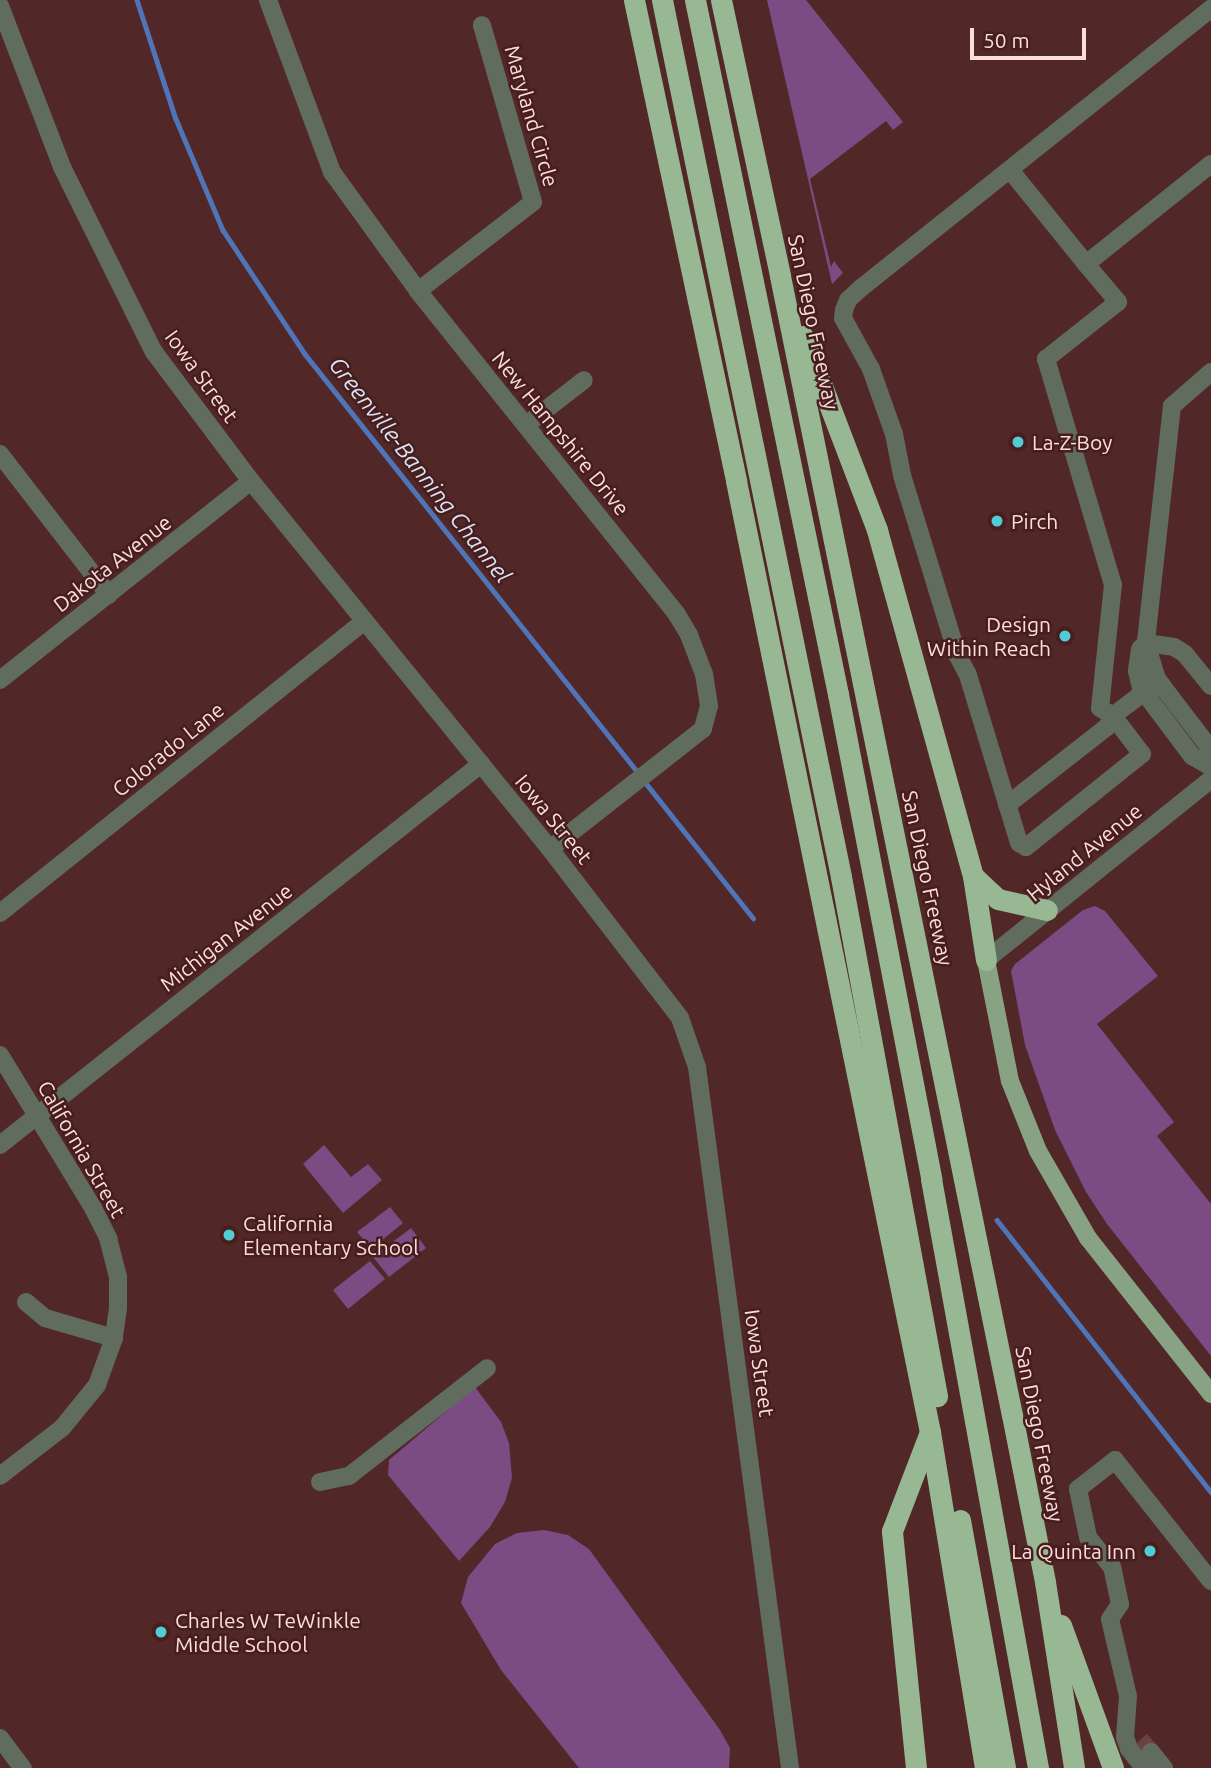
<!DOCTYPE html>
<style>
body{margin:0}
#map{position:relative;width:1211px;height:1768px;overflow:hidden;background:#522727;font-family:Ubuntu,sans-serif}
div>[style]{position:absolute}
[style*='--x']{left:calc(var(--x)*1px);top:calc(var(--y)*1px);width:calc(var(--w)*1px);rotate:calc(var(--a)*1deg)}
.green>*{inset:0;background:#7b4b83}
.stream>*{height:4.5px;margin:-2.25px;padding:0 2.25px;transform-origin:2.25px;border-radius:2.25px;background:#4f74b7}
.minor-tunnel>*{height:18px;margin-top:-9px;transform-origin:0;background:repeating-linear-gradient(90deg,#6b4242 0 18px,transparent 0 27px)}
.minor>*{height:18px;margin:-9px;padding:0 9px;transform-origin:9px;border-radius:9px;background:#606d5e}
.major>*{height:18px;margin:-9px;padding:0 9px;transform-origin:9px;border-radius:9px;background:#88a384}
.highway>*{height:21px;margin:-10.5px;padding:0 10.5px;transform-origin:10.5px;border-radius:10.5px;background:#97b892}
.dots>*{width:19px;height:19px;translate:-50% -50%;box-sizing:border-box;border:4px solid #471d1d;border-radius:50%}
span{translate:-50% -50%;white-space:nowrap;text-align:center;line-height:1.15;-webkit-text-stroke:5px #471d1d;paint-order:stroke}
.street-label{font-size:21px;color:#fbdedc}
.poi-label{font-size:21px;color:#fbdedc}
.left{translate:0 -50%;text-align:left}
.right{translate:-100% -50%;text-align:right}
.water-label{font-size:23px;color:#d9e4f7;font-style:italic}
.scale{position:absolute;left:970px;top:28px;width:116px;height:32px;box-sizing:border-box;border:4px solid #fbdedc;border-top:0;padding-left:9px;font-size:21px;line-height:24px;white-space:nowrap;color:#fbdedc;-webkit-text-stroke:5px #471d1d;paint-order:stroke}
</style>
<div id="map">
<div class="green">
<i style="clip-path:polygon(767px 0,806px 0,903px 122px,893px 130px,886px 121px,810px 179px,831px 267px,834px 261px,843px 273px,832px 284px)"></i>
<i style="clip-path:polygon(1095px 906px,1105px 911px,1158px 976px,1097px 1024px,1174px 1122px,1157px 1136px,1211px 1204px,1211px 1356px,1107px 1224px,1086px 1192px,1055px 1130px,1025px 1045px,1011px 971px,1015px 964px,1083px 910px)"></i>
<i style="clip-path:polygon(324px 1145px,351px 1177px,368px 1164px,382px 1180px,343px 1213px,303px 1164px)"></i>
<i style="clip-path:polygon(390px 1207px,403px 1223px,371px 1249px,357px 1232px)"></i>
<i style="clip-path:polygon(411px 1228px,426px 1248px,389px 1277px,373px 1257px)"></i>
<i style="clip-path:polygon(370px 1261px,385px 1279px,348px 1309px,333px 1290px)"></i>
<i style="clip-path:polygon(475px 1387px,501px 1422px,509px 1443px,512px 1478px,505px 1502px,490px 1527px,459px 1561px,388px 1475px,389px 1460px)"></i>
<i style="clip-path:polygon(544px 1530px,568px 1535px,589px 1549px,720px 1730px,730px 1748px,729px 1768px,579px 1768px,501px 1670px,461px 1603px,468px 1577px,495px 1544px,517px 1533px)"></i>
</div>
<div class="stream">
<i style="--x:137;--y:0;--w:125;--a:71.9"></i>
<i style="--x:176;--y:119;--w:121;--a:67.1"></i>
<i style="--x:223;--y:230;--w:149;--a:56.5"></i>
<i style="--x:305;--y:354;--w:538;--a:51.49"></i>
<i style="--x:645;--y:782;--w:174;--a:51.5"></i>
<i style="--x:997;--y:1220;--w:346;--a:51.8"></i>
</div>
<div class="minor-tunnel">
<i style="--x:1140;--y:1740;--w:16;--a:47"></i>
</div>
<div class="minor">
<i style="--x:268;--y:0;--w:184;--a:69.6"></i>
<i style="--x:332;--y:172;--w:147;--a:54.1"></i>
<i style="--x:418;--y:291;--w:413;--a:51.3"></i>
<i style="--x:676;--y:613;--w:26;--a:59"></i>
<i style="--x:689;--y:635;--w:42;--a:69"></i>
<i style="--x:704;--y:674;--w:32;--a:81"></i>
<i style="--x:709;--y:706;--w:24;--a:105"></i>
<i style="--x:703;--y:729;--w:194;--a:141.9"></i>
<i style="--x:0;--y:6;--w:173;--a:68.9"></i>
<i style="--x:62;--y:167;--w:207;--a:63.6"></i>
<i style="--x:154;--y:352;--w:161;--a:53.1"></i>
<i style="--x:251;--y:481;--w:474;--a:50.9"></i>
<i style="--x:550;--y:849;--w:213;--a:52.4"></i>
<i style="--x:680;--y:1018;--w:52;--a:70.9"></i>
<i style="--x:697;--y:1067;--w:707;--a:82.44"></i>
<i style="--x:1010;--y:170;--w:121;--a:51"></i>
<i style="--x:418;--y:291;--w:145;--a:-37.7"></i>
<i style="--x:533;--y:202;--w:184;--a:-106.1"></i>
<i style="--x:1211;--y:372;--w:52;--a:138.9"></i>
<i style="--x:1172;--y:406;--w:238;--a:96.3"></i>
<i style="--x:1146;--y:643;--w:38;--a:73"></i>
<i style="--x:1157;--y:679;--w:89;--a:52.7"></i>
<i style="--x:526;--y:425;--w:73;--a:-37.8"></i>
<i style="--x:0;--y:454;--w:178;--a:52.3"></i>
<i style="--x:1146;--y:643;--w:8;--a:135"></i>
<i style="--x:1140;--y:649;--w:22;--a:98"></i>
<i style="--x:1137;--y:671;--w:17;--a:77"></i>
<i style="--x:1141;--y:688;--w:85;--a:53.1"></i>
<i style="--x:1192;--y:756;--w:22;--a:30"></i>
<i style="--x:1146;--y:643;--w:28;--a:8"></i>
<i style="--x:1174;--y:647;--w:13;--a:32"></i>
<i style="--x:1185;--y:654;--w:41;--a:50.9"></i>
<i style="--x:0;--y:680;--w:320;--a:-38.4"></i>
<i style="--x:1162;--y:685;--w:21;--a:157"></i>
<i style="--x:1143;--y:693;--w:38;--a:143"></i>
<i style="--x:1113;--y:716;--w:15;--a:-148"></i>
<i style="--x:1100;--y:708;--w:124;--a:-84"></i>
<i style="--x:1113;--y:585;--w:236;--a:-106.5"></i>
<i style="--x:1046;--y:359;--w:92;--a:-38.4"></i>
<i style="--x:1118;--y:302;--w:50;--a:-130.1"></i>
<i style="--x:1086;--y:264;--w:160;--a:-38.7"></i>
<i style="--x:1007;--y:805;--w:127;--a:-38"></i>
<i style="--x:1107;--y:727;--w:13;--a:-61"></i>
<i style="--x:1113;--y:716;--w:48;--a:52.7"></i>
<i style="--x:1142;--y:754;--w:149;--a:141.3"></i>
<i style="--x:1026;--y:847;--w:8;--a:-150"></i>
<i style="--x:1019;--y:843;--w:176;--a:-106.9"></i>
<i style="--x:968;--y:675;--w:24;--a:-118"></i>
<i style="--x:957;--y:654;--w:187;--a:-107.1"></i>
<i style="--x:902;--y:475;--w:42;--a:-101"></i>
<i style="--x:894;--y:434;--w:69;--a:-109.5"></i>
<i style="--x:871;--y:369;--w:58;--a:-118.8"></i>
<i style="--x:843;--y:318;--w:8;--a:-83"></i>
<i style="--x:844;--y:310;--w:11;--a:-68"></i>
<i style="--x:848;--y:300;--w:18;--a:-43"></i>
<i style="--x:861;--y:288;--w:448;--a:-38.6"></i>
<i style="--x:0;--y:913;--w:467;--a:-38.7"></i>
<i style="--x:986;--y:960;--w:289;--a:-38.8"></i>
<i style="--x:0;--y:1055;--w:179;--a:58.7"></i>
<i style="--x:93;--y:1208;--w:34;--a:63"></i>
<i style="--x:108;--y:1238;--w:40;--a:75.6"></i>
<i style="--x:118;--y:1277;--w:31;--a:90"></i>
<i style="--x:118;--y:1308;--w:30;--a:98"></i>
<i style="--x:114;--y:1338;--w:50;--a:109.9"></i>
<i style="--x:97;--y:1385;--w:55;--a:129.1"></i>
<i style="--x:62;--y:1428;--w:78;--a:142.3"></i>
<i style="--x:0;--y:1145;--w:614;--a:-38.38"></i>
<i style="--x:26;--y:1302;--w:25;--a:40"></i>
<i style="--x:45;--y:1318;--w:72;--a:16.2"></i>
<i style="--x:320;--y:1482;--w:30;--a:-12"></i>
<i style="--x:349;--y:1476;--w:175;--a:-38"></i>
<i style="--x:0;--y:1738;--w:38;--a:53"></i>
<i style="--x:1151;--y:1752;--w:21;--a:51"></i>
<i style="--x:1144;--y:1768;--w:24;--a:-128"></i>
<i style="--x:1129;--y:1749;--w:13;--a:-108"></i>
<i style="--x:1125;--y:1737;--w:41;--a:-85.8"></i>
<i style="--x:1128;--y:1696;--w:79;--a:-103.2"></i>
<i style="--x:1110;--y:1619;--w:18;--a:-56"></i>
<i style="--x:1120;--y:1604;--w:38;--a:-102"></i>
<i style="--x:1112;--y:1567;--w:38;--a:-129"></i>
<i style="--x:1088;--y:1537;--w:49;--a:-101.8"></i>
<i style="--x:1078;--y:1489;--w:47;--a:-38.1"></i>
<i style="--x:1115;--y:1460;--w:154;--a:51.6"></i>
</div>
<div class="major">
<i style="--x:986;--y:960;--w:123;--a:78.8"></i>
<i style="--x:1010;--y:1081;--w:75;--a:68.2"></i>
<i style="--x:1038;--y:1151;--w:100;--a:60.1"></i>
<i style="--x:1088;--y:1238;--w:199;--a:51.7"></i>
</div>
<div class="highway">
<i style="--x:634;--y:0;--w:492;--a:78"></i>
<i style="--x:736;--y:481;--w:971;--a:78.47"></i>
<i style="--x:930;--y:1432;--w:340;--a:80.7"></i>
<i style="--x:662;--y:0;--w:895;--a:78.46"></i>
<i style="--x:841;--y:877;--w:528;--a:79.52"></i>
<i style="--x:695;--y:0;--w:709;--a:78.36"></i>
<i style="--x:838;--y:694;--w:494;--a:79.1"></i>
<i style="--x:931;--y:1179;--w:599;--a:79.7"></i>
<i style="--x:721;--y:0;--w:282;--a:77.9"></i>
<i style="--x:780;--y:276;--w:1162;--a:78.49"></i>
<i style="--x:1012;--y:1415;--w:170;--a:78.8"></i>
<i style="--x:1045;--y:1582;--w:188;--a:81.1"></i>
<i style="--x:803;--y:336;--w:208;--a:69.1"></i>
<i style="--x:877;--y:530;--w:359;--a:74.5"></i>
<i style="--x:973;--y:876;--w:85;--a:81.2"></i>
<i style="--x:973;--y:876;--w:34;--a:43"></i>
<i style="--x:998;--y:899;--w:50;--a:12.7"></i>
<i style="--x:960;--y:1520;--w:252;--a:79.7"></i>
<i style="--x:1061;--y:1625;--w:152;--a:70"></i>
<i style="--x:916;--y:1768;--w:238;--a:-95.8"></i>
<i style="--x:892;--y:1531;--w:106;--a:-69"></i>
</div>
<div class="dots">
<i style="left:1018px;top:442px;background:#51ccd4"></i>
<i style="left:997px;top:521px;background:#51ccd4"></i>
<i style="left:1065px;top:636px;background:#51ccd4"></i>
<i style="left:229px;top:1235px;background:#51ccd4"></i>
<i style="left:1150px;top:1551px;background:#51ccd4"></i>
<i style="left:161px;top:1632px;background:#51ccd4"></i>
</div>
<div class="street-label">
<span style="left:532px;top:116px;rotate:74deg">Maryland Circle</span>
<span style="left:814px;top:322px;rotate:78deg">San Diego Freeway</span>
<span style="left:202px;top:376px;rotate:54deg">Iowa Street</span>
<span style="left:561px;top:433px;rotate:51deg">New Hampshire Drive</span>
<span style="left:112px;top:563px;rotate:-38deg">Dakota Avenue</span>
<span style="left:168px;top:749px;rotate:-39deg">Colorado Lane</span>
<span style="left:554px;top:819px;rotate:51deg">Iowa Street</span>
<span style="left:1084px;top:852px;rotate:-39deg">Hyland Avenue</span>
<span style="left:928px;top:878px;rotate:78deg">San Diego Freeway</span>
<span style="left:226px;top:937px;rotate:-38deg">Michigan Avenue</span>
<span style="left:82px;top:1149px;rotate:60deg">California Street</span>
<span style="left:760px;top:1363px;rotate:82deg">Iowa Street</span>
<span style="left:1040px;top:1434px;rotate:79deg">San Diego Freeway</span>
</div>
<div class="poi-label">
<span class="left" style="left:1032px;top:442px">La-Z-Boy</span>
<span class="left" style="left:1011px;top:521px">Pirch</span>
<span class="right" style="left:1051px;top:636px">Design<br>Within Reach</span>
<span class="left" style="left:243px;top:1235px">California<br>Elementary School</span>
<span class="right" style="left:1136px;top:1551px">La Quinta Inn</span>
<span class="left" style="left:175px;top:1632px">Charles W TeWinkle<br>Middle School</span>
</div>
<div class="water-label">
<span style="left:420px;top:470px;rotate:52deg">Greenville-Banning Channel</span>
</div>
<div class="scale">50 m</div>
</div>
